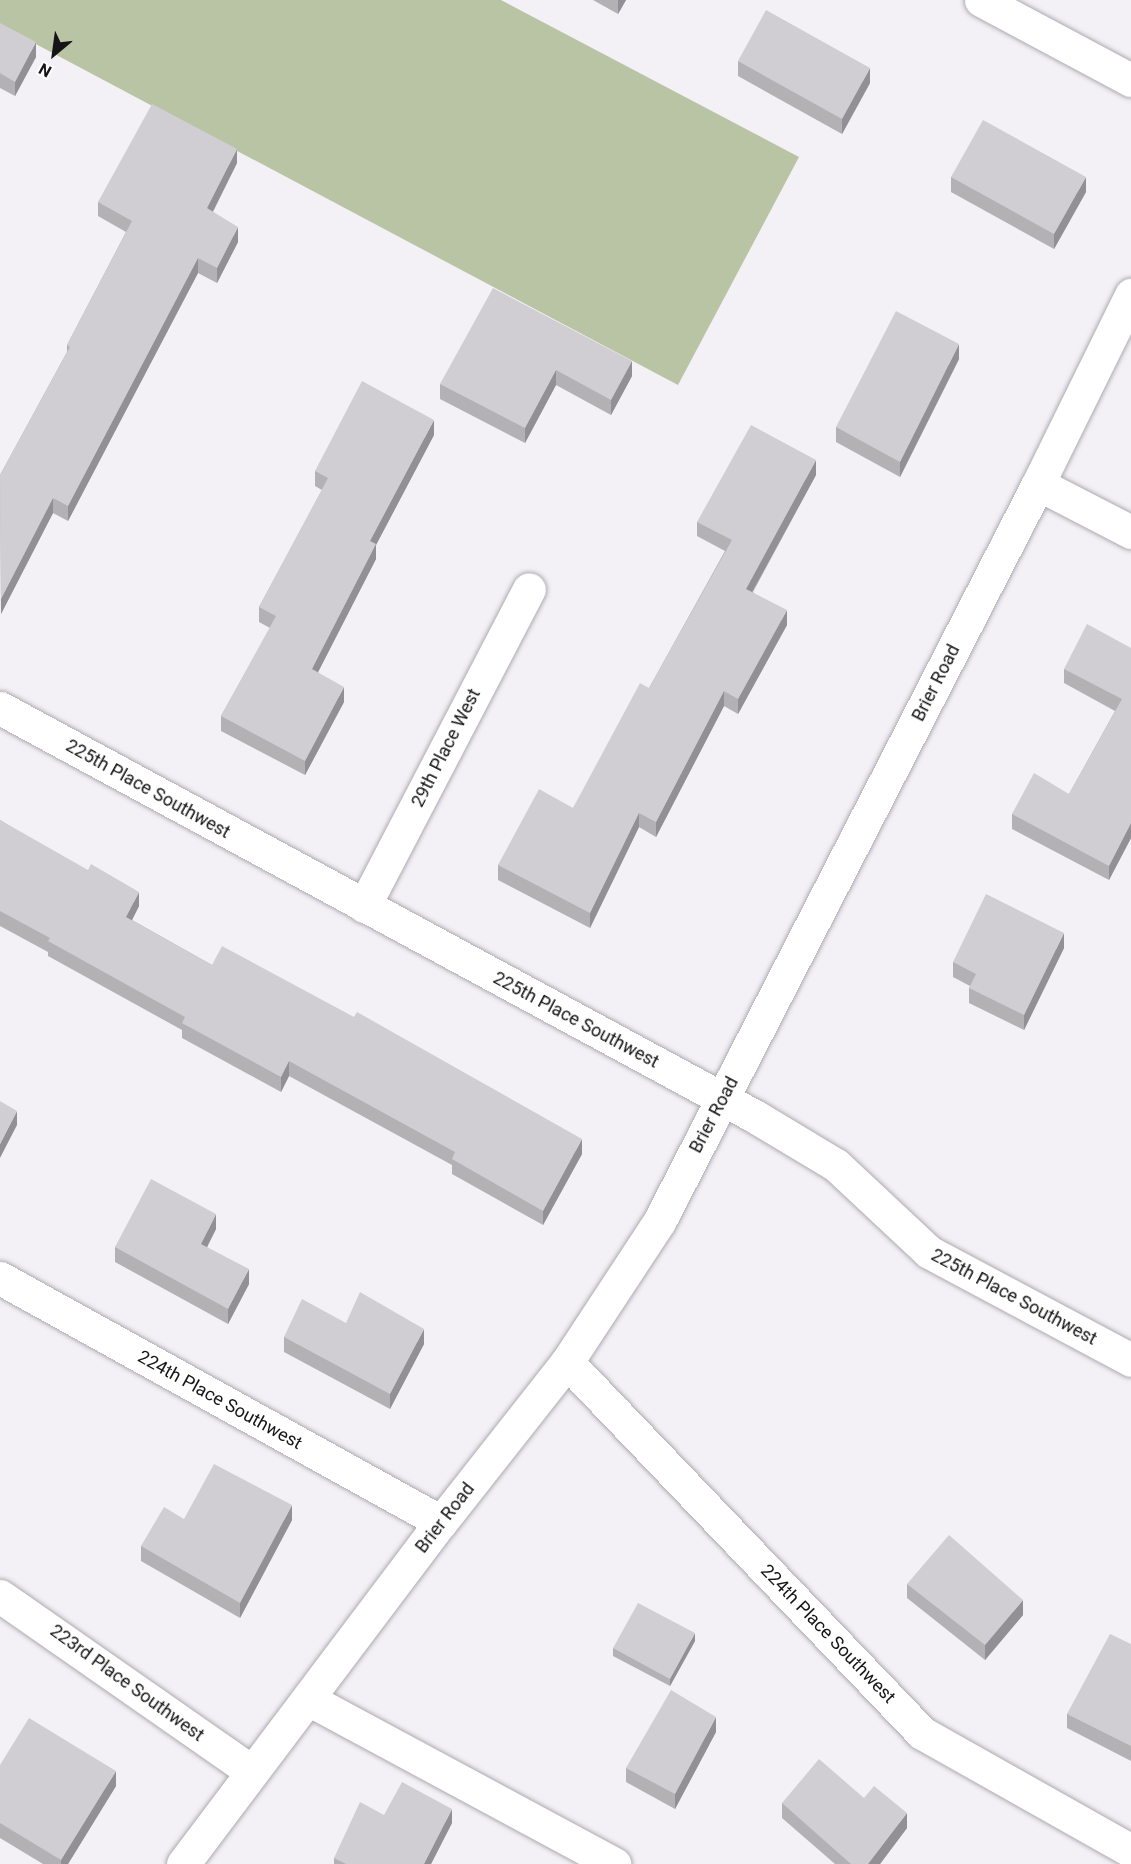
<!DOCTYPE html>
<style>
body{margin:0}
#map{position:relative;width:1131px;height:1864px;overflow:hidden;background:#f3f0f6;font-family:Roboto,sans-serif}
div>[style]{position:absolute}
[style*='--x']{left:calc(var(--x)*1px);top:calc(var(--y)*1px);width:calc(var(--w)*1px);rotate:calc(var(--a)*1deg)}
.green>*{inset:0;background:#b9c4a5}
.roads{filter:drop-shadow(0 0 2px #adaab0) drop-shadow(0 0 2px #adaab0)}
.minor>*{height:33px;margin:-16.5px;padding:0 16.5px;transform-origin:16.5px;border-radius:16.5px;background:#fff}
.secondary>*{height:33px;margin:-16.5px;padding:0 16.5px;transform-origin:16.5px;border-radius:16.5px;background:#fff}
.wall>*{inset:0;background:#b4b1b5}
.shaded-wall>*{inset:0;background:#929094}
.building>*{inset:0;background:#d1ced3}
span{translate:-50% -50%;white-space:nowrap;text-align:center;line-height:1.15;-webkit-text-stroke:4.5px #fff;paint-order:stroke}
.street-label{font-size:18px;color:#161416}
.north{position:absolute;left:24px;top:24px;width:60px;height:60px;-webkit-text-stroke:4px #fff;paint-order:stroke;rotate:209deg;font-size:16px;font-weight:700;line-height:24px;text-align:center;color:#161416}
.north::after{content:'';display:block;margin:auto;width:21px;height:27px;background:#161416;clip-path:polygon(50% 0,100% 100%,50% 72%,0 100%)}
</style>
<div id="map">
<div class="green">
<i style="clip-path:polygon(0 0,501px 0,799px 157px,678px 385px,0 25px)"></i>
</div>
<div class="roads">
<div class="minor">
<i style="--x:981;--y:0;--w:170;--a:28.1"></i>
<i style="--x:1038;--y:484;--w:105;--a:27.3"></i>
<i style="--x:0;--y:708;--w:860;--a:28.41"></i>
<i style="--x:756;--y:1117;--w:93;--a:31"></i>
<i style="--x:836;--y:1165;--w:127;--a:43.1"></i>
<i style="--x:929;--y:1252;--w:229;--a:28.1"></i>
<i style="--x:364;--y:906;--w:357;--a:-62.5"></i>
<i style="--x:0;--y:1278;--w:504;--a:28.96"></i>
<i style="--x:567;--y:1362;--w:513;--a:46.26"></i>
<i style="--x:922;--y:1733;--w:240;--a:29.4"></i>
<i style="--x:0;--y:1596;--w:307;--a:34.9"></i>
<i style="--x:308;--y:1699;--w:348;--a:28.3"></i>
</div>
<div class="secondary">
<i style="--x:183;--y:1864;--w:428;--a:-53"></i>
<i style="--x:441;--y:1522;--w:204;--a:-51.8"></i>
<i style="--x:567;--y:1362;--w:168;--a:-56.7"></i>
<i style="--x:659;--y:1222;--w:830;--a:-62.82"></i>
<i style="--x:1038;--y:484;--w:211;--a:-63.8"></i>
</div>
</div>
<div class="wall">
<i style="clip-path:polygon(593px 0,626px 0,618px 14px)"></i>
<i style="clip-path:polygon(0 23px,36px 57px,15px 96px,0 88px)"></i>
<i style="clip-path:polygon(738px 61px,870px 83px,842px 134px,738px 76px)"></i>
<i style="clip-path:polygon(237px 163px,213px 212px,238px 242px,217px 283px,198px 273px,68px 521px,53px 513px,1px 614px,0 475px,67px 352px,67px 345px,126px 232px,98px 216px,98px 202px)"></i>
<i style="clip-path:polygon(951px 177px,1086px 192px,1054px 249px,951px 192px)"></i>
<i style="clip-path:polygon(959px 359px,900px 477px,836px 442px,836px 427px)"></i>
<i style="clip-path:polygon(632px 361px,632px 376px,611px 415px,556px 385px,525px 443px,440px 399px,440px 384px)"></i>
<i style="clip-path:polygon(434px 435px,376px 545px,376px 559px,318px 672px,344px 702px,305px 775px,221px 731px,221px 716px,270px 628px,259px 622px,259px 607px,322px 490px,315px 486px,315px 471px)"></i>
<i style="clip-path:polygon(816px 475px,753px 592px,787px 625px,738px 714px,724px 706px,656px 837px,639px 827px,590px 928px,498px 880px,498px 865px,573px 808px,649px 688px,725px 551px,697px 536px,697px 522px)"></i>
<i style="clip-path:polygon(1131px 648px,1131px 838px,1109px 880px,1012px 829px,1012px 814px,1069px 794px,1115px 711px,1064px 683px,1064px 669px)"></i>
<i style="clip-path:polygon(0 820px,139px 906px,132px 920px,212px 965px,582px 1154px,543px 1225px,452px 1174px,452px 1165px,289px 1076px,281px 1092px,182px 1038px,182px 1030px,48px 956px,48px 952px,0 926px)"></i>
<i style="clip-path:polygon(1064px 948px,1024px 1030px,969px 1003px,969px 988px,970px 986px,953px 977px,953px 962px)"></i>
<i style="clip-path:polygon(216px 1229px,207px 1247px,249px 1284px,228px 1324px,115px 1262px,115px 1247px)"></i>
<i style="clip-path:polygon(346px 1323px,424px 1344px,390px 1409px,284px 1352px,284px 1337px)"></i>
<i style="clip-path:polygon(184px 1519px,292px 1520px,240px 1618px,141px 1561px,141px 1546px)"></i>
<i style="clip-path:polygon(907px 1584px,1023px 1615px,985px 1660px,907px 1598px)"></i>
<i style="clip-path:polygon(695px 1641px,670px 1686px,613px 1656px,613px 1648px)"></i>
<i style="clip-path:polygon(1131px 1644px,1131px 1761px,1067px 1728px,1067px 1714px)"></i>
<i style="clip-path:polygon(716px 1732px,675px 1809px,626px 1782px,626px 1768px)"></i>
<i style="clip-path:polygon(0 1765px,116px 1786px,68px 1864px,43px 1864px,0 1838px)"></i>
<i style="clip-path:polygon(864px 1798px,907px 1828px,880px 1864px,835px 1864px,782px 1818px,782px 1803px)"></i>
<i style="clip-path:polygon(384px 1815px,452px 1823px,431px 1864px,334px 1864px,334px 1858px)"></i>
</div>
<div class="shaded-wall">
<i style="clip-path:polygon(618px 0,626px 0,618px 14px)"></i>
<i style="clip-path:polygon(36px 42px,36px 57px,15px 96px,15px 82px)"></i>
<i style="clip-path:polygon(870px 68px,870px 83px,842px 134px,842px 119px)"></i>
<i style="clip-path:polygon(237px 149px,237px 163px,207px 223px,207px 208px)"></i>
<i style="clip-path:polygon(1086px 177px,1086px 192px,1054px 249px,1054px 234px)"></i>
<i style="clip-path:polygon(238px 227px,238px 242px,217px 283px,217px 268px)"></i>
<i style="clip-path:polygon(198px 258px,198px 273px,68px 521px,68px 506px)"></i>
<i style="clip-path:polygon(959px 344px,959px 359px,900px 477px,900px 462px)"></i>
<i style="clip-path:polygon(632px 361px,632px 376px,611px 415px,611px 400px)"></i>
<i style="clip-path:polygon(556px 370px,556px 385px,525px 443px,525px 428px)"></i>
<i style="clip-path:polygon(434px 420px,434px 435px,376px 545px,376px 559px,312px 684px,312px 669px,370px 541px)"></i>
<i style="clip-path:polygon(816px 460px,816px 475px,746px 603px,746px 589px)"></i>
<i style="clip-path:polygon(53px 498px,53px 513px,1px 614px,1px 599px)"></i>
<i style="clip-path:polygon(787px 610px,787px 625px,738px 714px,738px 699px)"></i>
<i style="clip-path:polygon(344px 687px,344px 702px,305px 775px,305px 761px)"></i>
<i style="clip-path:polygon(724px 691px,724px 706px,656px 837px,656px 822px)"></i>
<i style="clip-path:polygon(639px 813px,639px 827px,590px 928px,590px 913px)"></i>
<i style="clip-path:polygon(1131px 823px,1131px 838px,1109px 880px,1109px 866px)"></i>
<i style="clip-path:polygon(139px 892px,139px 906px,126px 932px,126px 917px)"></i>
<i style="clip-path:polygon(1064px 933px,1064px 948px,1024px 1030px,1024px 1015px)"></i>
<i style="clip-path:polygon(289px 1061px,289px 1076px,281px 1092px,281px 1077px)"></i>
<i style="clip-path:polygon(17px 1111px,17px 1125px,0 1158px,0 1144px)"></i>
<i style="clip-path:polygon(582px 1139px,582px 1154px,543px 1225px,543px 1211px)"></i>
<i style="clip-path:polygon(216px 1214px,216px 1229px,201px 1259px,201px 1244px)"></i>
<i style="clip-path:polygon(249px 1269px,249px 1284px,228px 1324px,228px 1309px)"></i>
<i style="clip-path:polygon(424px 1329px,424px 1344px,390px 1409px,390px 1394px)"></i>
<i style="clip-path:polygon(292px 1505px,292px 1520px,240px 1618px,240px 1603px)"></i>
<i style="clip-path:polygon(1023px 1600px,1023px 1615px,985px 1660px,985px 1645px)"></i>
<i style="clip-path:polygon(695px 1633px,695px 1641px,670px 1686px,670px 1679px)"></i>
<i style="clip-path:polygon(716px 1717px,716px 1732px,675px 1809px,675px 1794px)"></i>
<i style="clip-path:polygon(116px 1771px,116px 1786px,68px 1864px,61px 1864px,61px 1860px)"></i>
<i style="clip-path:polygon(452px 1809px,452px 1823px,431px 1864px,424px 1864px)"></i>
<i style="clip-path:polygon(907px 1813px,907px 1828px,880px 1864px,868px 1864px)"></i>
</div>
<div class="building">
<i style="clip-path:polygon(766px 10px,870px 68px,842px 119px,738px 61px)"></i>
<i style="clip-path:polygon(0 23px,36px 42px,15px 82px,0 73px)"></i>
<i style="clip-path:polygon(152px 104px,237px 149px,207px 208px,238px 227px,217px 268px,198px 258px,68px 506px,53px 498px,1px 599px,0 475px,70px 347px,67px 345px,132px 221px,98px 202px)"></i>
<i style="clip-path:polygon(983px 120px,1086px 177px,1054px 234px,951px 177px)"></i>
<i style="clip-path:polygon(493px 288px,632px 361px,611px 400px,556px 370px,525px 428px,440px 384px)"></i>
<i style="clip-path:polygon(896px 311px,959px 344px,900px 462px,836px 427px)"></i>
<i style="clip-path:polygon(362px 381px,434px 420px,370px 541px,376px 544px,312px 669px,344px 687px,305px 761px,221px 716px,276px 616px,259px 607px,328px 478px,315px 471px)"></i>
<i style="clip-path:polygon(751px 425px,816px 460px,746px 589px,787px 610px,738px 699px,724px 691px,656px 822px,639px 813px,590px 913px,498px 865px,539px 789px,573px 808px,640px 683px,649px 688px,732px 540px,697px 522px)"></i>
<i style="clip-path:polygon(1087px 624px,1131px 648px,1131px 823px,1109px 866px,1012px 814px,1034px 773px,1069px 794px,1122px 699px,1064px 669px)"></i>
<i style="clip-path:polygon(0 820px,88px 870px,91px 864px,139px 892px,126px 917px,212px 965px,222px 946px,354px 1017px,357px 1012px,582px 1139px,543px 1211px,452px 1159px,455px 1152px,289px 1061px,281px 1077px,182px 1023px,185px 1017px,48px 941px,50px 938px,0 911px)"></i>
<i style="clip-path:polygon(986px 894px,1064px 933px,1024px 1015px,969px 988px,976px 974px,953px 962px)"></i>
<i style="clip-path:polygon(0 1101px,17px 1111px,0 1144px)"></i>
<i style="clip-path:polygon(151px 1179px,216px 1214px,201px 1244px,249px 1269px,228px 1309px,115px 1247px)"></i>
<i style="clip-path:polygon(360px 1292px,424px 1329px,390px 1394px,284px 1337px,302px 1299px,346px 1323px)"></i>
<i style="clip-path:polygon(214px 1464px,292px 1505px,240px 1603px,141px 1546px,164px 1507px,184px 1519px)"></i>
<i style="clip-path:polygon(949px 1535px,1023px 1600px,985px 1645px,907px 1584px)"></i>
<i style="clip-path:polygon(638px 1603px,695px 1633px,670px 1679px,613px 1648px)"></i>
<i style="clip-path:polygon(1110px 1634px,1131px 1644px,1131px 1746px,1067px 1714px)"></i>
<i style="clip-path:polygon(671px 1690px,716px 1717px,675px 1794px,626px 1768px)"></i>
<i style="clip-path:polygon(29px 1718px,116px 1771px,61px 1860px,0 1823px,0 1765px)"></i>
<i style="clip-path:polygon(819px 1759px,864px 1798px,874px 1786px,907px 1813px,868px 1864px,851px 1864px,782px 1803px)"></i>
<i style="clip-path:polygon(402px 1782px,452px 1809px,424px 1864px,346px 1864px,334px 1858px,360px 1802px,384px 1815px)"></i>
</div>
<div class="street-label">
<span style="left:936px;top:683px;rotate:-63deg">Brier Road</span>
<span style="left:446px;top:748px;rotate:-63deg">29th Place West</span>
<span style="left:148px;top:789px;rotate:29deg">225th Place Southwest</span>
<span style="left:576px;top:1020px;rotate:28deg">225th Place Southwest</span>
<span style="left:714px;top:1115px;rotate:-62deg">Brier Road</span>
<span style="left:1014px;top:1297px;rotate:28deg">225th Place Southwest</span>
<span style="left:220px;top:1400px;rotate:29deg">224th Place Southwest</span>
<span style="left:445px;top:1518px;rotate:-52deg">Brier Road</span>
<span style="left:828px;top:1634px;rotate:46deg">224th Place Southwest</span>
<span style="left:127px;top:1683px;rotate:36deg">223rd Place Southwest</span>
</div>
<div class="north">N</div>
</div>
